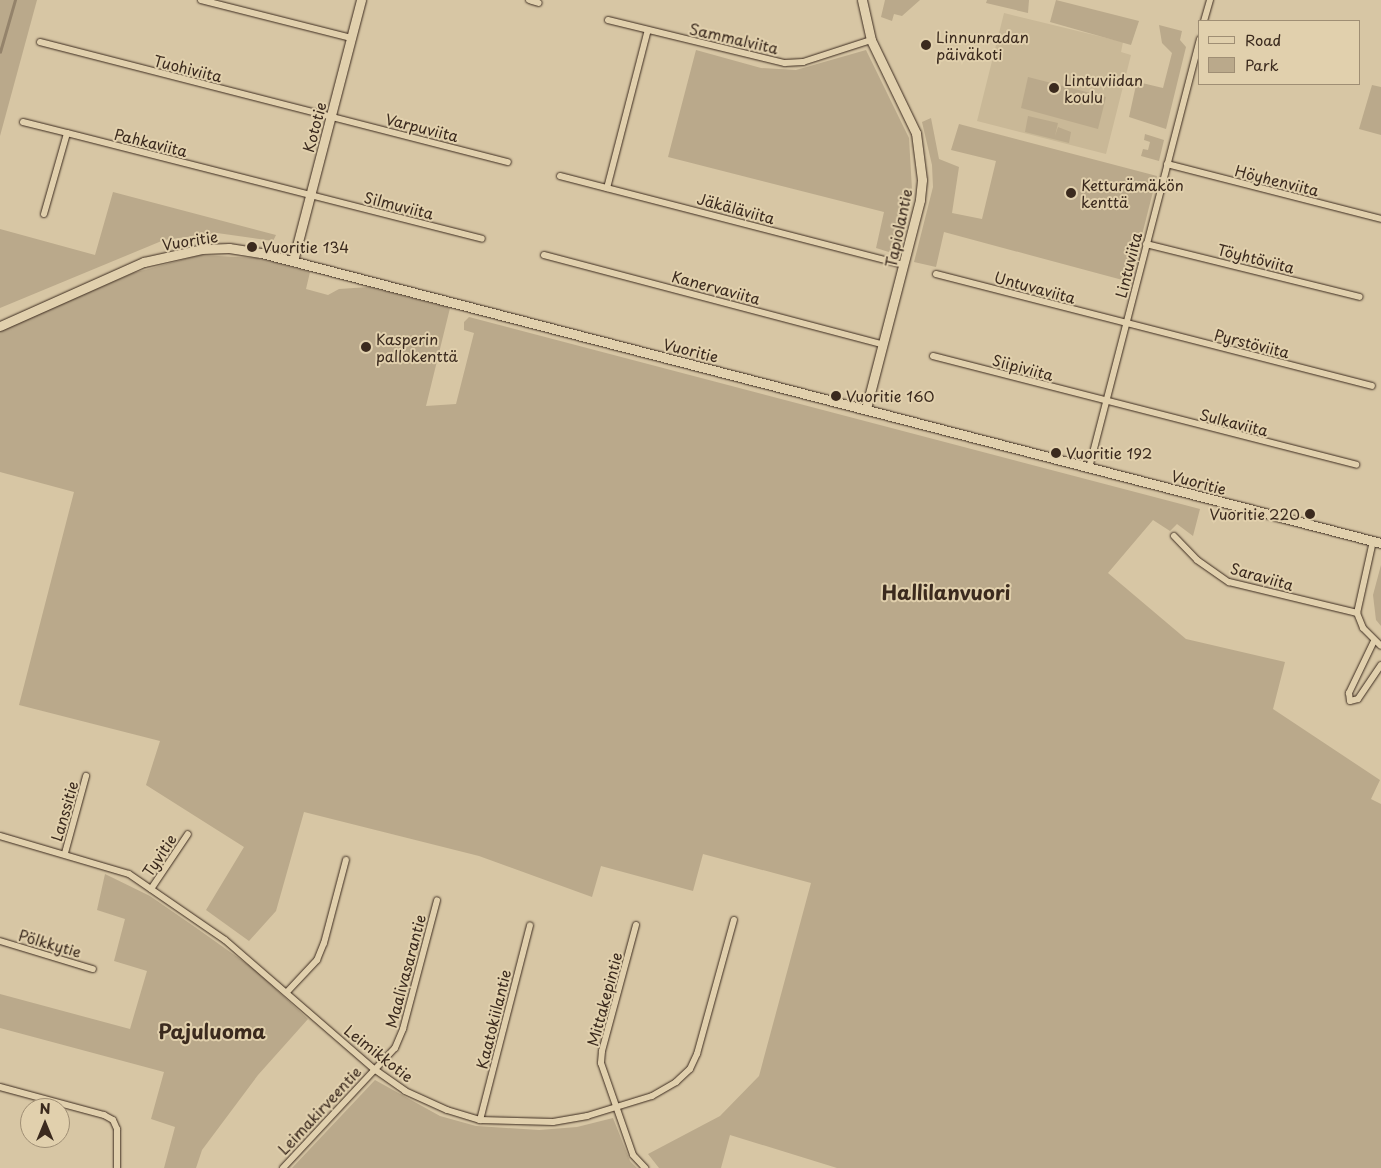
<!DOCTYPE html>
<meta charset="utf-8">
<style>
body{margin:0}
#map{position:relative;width:1381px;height:1168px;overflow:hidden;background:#d7c6a4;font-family:"Playpen Sans",sans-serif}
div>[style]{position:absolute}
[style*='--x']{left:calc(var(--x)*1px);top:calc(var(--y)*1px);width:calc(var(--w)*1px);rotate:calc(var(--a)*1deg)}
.built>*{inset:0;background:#c9b897}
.green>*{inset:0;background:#baa98b}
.stream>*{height:2.5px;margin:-1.25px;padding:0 1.25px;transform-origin:1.25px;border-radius:1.25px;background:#94836b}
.roads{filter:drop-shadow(0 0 1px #3b2a1e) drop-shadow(0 0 1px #3b2a1e)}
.street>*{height:6px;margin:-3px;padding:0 3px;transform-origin:3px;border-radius:3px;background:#e1d0ad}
.secondary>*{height:9px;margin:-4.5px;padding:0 4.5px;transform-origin:4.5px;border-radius:4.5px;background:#e1d0ad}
.dots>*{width:14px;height:14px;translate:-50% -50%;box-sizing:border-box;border:2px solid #e1d0ad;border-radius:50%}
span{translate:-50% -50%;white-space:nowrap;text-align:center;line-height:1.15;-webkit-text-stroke:4px #e1d0ad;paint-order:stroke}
.poi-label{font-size:15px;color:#3b2a1e}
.left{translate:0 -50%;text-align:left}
.right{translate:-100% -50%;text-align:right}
.street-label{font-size:15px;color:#3b2a1e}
.district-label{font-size:20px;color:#3b2a1e;font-weight:700}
.legend{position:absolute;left:1198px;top:20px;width:162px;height:65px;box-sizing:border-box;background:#e1d0ad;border:1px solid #9f8e74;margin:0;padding:6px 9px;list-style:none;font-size:15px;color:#3b2a1e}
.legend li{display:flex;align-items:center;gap:10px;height:25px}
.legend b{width:25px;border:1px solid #9f8e74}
.north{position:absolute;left:20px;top:1098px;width:50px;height:50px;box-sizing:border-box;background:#e1d0ad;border:1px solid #9f8e74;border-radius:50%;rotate:0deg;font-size:14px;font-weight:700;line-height:20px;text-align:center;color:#3b2a1e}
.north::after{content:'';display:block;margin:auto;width:18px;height:22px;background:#3b2a1e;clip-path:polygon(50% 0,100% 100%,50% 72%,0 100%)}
</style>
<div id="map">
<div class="built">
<i style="clip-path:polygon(1004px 13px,1123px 42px,1121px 52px,1131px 55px,1106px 154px,977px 121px)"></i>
</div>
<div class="green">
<i style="clip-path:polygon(0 0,37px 0,0 136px)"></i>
<i style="clip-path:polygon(885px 0,920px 0,902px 16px,894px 14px,892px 21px,881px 17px)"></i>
<i style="clip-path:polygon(987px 0,1029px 0,1028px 13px,986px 3px)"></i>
<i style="clip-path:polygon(1056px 0,1139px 21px,1131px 45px,1050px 22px)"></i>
<i style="clip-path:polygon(1159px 25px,1182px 31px,1180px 40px,1186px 47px,1166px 129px,1129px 117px,1136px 85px,1141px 87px,1142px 83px,1163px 88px,1172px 53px,1162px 43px)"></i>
<i style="clip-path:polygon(696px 50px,761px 68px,796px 70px,866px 50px,909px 138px,912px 190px,899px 248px,892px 253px,876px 248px,884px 212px,668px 157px)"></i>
<i style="clip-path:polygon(1028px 77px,1106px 97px,1098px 129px,1021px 108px)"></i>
<i style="clip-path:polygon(1372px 85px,1381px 87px,1381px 135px,1359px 129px)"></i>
<i style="clip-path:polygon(1028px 116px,1058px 123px,1055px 136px,1058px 127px,1071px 132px,1069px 143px,1025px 132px)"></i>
<i style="clip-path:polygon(931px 118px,939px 159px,959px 167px,952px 213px,982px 219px,996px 161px,951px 150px,959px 124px,1157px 176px,1130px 282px,944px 232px,936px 267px,914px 262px,933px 187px,932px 165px,922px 122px)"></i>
<i style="clip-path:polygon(1145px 134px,1164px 140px,1159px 161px,1141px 156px,1143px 149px,1148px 150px,1150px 142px,1144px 140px)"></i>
<i style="clip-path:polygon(113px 192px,276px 235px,273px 241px,217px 233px,164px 240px,0 308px,0 229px,95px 255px)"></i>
<i style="clip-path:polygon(200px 255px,257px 258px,310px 272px,306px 289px,328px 295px,339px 289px,369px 287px,450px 308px,426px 406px,456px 404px,474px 333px,464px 330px,464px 322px,469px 317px,1200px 509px,1193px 536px,1177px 524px,1170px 531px,1153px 520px,1108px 573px,1186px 639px,1285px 662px,1273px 709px,1380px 780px,1371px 799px,1381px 804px,1381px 1168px,837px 1168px,730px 1135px,721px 1168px,659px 1168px,648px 1154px,720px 1116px,759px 1076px,811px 883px,703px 854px,693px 891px,601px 866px,592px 897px,479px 856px,304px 812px,276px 911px,249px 941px,206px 910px,244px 847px,146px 785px,160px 741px,19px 705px,74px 492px,0 472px,0 331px,133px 273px)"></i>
<i style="clip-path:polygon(1381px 565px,1381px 626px,1376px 620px,1373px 595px)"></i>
<i style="clip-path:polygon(105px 874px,150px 896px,195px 927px,254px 969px,308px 1019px,258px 1075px,202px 1150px,196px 1168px,164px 1168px,175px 1127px,151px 1119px,164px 1072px,0 1028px,0 994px,130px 1029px,147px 971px,114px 961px,125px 919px,97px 910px)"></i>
<i style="clip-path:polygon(375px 1080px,440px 1116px,476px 1126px,539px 1130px,577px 1127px,613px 1118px,630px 1161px,637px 1168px,292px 1168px)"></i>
</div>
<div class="stream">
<i style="--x:0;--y:52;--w:54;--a:-73.9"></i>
</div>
<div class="roads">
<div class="street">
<i style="--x:201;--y:0;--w:155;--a:14.2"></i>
<i style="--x:529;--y:0;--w:10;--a:17"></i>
<i style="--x:608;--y:20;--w:182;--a:13.7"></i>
<i style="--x:785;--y:63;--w:18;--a:-3"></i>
<i style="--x:803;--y:62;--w:71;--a:-17.9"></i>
<i style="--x:1204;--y:21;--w:22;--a:-74"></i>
<i style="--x:40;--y:42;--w:483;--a:14.4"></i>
<i style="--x:23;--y:122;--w:45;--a:14"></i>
<i style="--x:1167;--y:164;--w:221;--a:14.4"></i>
<i style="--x:560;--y:176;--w:356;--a:14.5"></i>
<i style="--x:607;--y:188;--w:163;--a:-75.5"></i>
<i style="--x:44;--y:214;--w:84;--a:-74.1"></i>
<i style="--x:67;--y:133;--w:428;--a:14.3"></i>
<i style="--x:1146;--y:244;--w:220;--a:13.9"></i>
<i style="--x:544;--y:255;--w:350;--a:14.8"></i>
<i style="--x:936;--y:274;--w:450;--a:14.4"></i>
<i style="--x:933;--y:356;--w:437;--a:14.4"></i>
<i style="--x:1089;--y:468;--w:443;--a:-75.5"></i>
<i style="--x:1174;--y:536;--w:33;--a:46"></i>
<i style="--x:1197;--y:560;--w:39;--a:35"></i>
<i style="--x:1229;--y:582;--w:132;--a:13.6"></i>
<i style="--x:1373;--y:541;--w:74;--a:102.5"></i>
<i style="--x:1357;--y:613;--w:16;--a:68"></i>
<i style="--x:1363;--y:628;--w:25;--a:45"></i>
<i style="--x:1374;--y:641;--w:58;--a:115.7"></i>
<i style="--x:1349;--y:693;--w:8;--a:83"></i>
<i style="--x:1350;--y:701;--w:8;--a:-14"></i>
<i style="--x:1358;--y:699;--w:41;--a:-55.9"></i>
<i style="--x:0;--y:836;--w:134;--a:16.4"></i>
<i style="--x:129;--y:874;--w:116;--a:34.5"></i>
<i style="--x:225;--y:940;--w:197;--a:40.9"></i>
<i style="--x:374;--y:1069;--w:38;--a:35"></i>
<i style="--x:405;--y:1091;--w:46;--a:24.3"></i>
<i style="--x:447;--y:1110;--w:34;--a:17"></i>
<i style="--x:480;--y:1120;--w:73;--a:1.6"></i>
<i style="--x:553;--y:1122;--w:35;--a:-10"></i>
<i style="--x:587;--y:1116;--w:68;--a:-17.1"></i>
<i style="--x:652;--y:1096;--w:28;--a:-30"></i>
<i style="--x:676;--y:1082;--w:19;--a:-43"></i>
<i style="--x:690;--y:1069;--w:17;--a:-65"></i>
<i style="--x:697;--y:1054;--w:139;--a:-74.6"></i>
<i style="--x:65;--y:853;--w:80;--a:-74.7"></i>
<i style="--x:151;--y:889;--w:66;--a:-56.1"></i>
<i style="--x:636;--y:925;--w:131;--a:105.1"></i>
<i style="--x:602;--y:1051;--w:12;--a:95"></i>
<i style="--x:601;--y:1063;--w:97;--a:70.8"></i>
<i style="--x:633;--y:1155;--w:18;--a:47"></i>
<i style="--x:0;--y:941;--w:97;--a:16.8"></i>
<i style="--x:287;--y:992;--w:44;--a:-46.8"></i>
<i style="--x:317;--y:960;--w:18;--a:-68"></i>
<i style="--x:324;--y:943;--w:86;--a:-75.2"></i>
<i style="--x:0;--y:1087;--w:108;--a:15.1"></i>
<i style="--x:104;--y:1115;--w:10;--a:29"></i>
<i style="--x:113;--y:1120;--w:10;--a:66"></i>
<i style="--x:117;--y:1129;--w:39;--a:90"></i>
<i style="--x:480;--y:1120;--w:201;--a:-75.6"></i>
<i style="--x:283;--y:1168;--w:164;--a:-47"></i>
<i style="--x:395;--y:1048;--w:21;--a:-67"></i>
<i style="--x:403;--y:1029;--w:133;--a:-75.2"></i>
</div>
<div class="secondary">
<i style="--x:862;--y:0;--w:41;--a:77.3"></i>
<i style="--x:871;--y:40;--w:103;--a:64.2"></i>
<i style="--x:916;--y:133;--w:47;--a:82.7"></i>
<i style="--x:922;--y:180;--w:20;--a:96"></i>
<i style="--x:920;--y:200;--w:216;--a:104.5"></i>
<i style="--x:293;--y:261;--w:270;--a:-75.4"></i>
<i style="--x:0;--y:326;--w:158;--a:-24"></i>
<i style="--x:144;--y:262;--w:59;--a:-12.6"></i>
<i style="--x:202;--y:249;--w:27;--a:-2"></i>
<i style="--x:229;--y:248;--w:32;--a:9"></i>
<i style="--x:261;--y:253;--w:1157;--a:14.52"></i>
</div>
</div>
<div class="dots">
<i style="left:926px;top:45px;background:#3b2a1e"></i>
<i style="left:1054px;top:88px;background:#3b2a1e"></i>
<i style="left:1071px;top:193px;background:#3b2a1e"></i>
<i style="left:252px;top:247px;background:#3b2a1e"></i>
<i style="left:366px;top:347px;background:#3b2a1e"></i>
<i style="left:836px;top:396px;background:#3b2a1e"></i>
<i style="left:1056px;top:453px;background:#3b2a1e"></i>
<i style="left:1310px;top:514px;background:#3b2a1e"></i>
</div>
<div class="poi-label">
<span class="left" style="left:936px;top:45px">Linnunradan<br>päiväkoti</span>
<span class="left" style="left:1064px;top:88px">Lintuviidan<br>koulu</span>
<span class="left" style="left:1081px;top:193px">Ketturämäkön<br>kenttä</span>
<span class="left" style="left:262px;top:247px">Vuoritie 134</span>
<span class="left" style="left:376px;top:347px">Kasperin<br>pallokenttä</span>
<span class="left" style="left:846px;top:396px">Vuoritie 160</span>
<span class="left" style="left:1066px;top:453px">Vuoritie 192</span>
<span class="right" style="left:1300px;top:514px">Vuoritie 220</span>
</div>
<div class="street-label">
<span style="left:734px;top:38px;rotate:13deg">Sammalviita</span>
<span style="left:188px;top:68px;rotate:14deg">Tuohiviita</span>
<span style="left:314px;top:127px;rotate:-75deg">Kototie</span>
<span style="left:422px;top:127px;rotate:14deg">Varpuviita</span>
<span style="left:151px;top:142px;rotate:14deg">Pahkaviita</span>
<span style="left:1277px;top:180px;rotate:14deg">Höyhenviita</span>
<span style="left:399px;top:205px;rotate:14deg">Silmuviita</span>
<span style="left:736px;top:208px;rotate:15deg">Jäkäläviita</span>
<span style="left:898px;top:228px;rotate:-78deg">Tapiolantie</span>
<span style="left:190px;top:240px;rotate:-9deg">Vuoritie</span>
<span style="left:1256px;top:258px;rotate:14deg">Töyhtöviita</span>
<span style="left:1128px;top:265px;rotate:-76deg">Lintuviita</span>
<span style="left:716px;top:287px;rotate:15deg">Kanervaviita</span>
<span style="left:1035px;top:287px;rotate:15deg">Untuvaviita</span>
<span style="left:1252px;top:343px;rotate:14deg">Pyrstöviita</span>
<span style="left:691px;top:350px;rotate:14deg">Vuoritie</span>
<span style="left:1023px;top:367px;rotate:15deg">Siipiviita</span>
<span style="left:1234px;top:422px;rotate:14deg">Sulkaviita</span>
<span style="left:1199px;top:482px;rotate:15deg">Vuoritie</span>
<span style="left:1262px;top:576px;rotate:16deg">Saraviita</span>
<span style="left:64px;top:811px;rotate:-74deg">Lanssitie</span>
<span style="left:159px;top:855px;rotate:-56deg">Tyvitie</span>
<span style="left:50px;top:943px;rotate:16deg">Pölkkytie</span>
<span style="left:405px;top:971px;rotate:-75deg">Maalivasarantie</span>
<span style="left:604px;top:999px;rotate:-75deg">Mittakepintie</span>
<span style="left:493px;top:1019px;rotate:-76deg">Kaatokiilantie</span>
<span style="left:379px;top:1053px;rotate:38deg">Leimikkotie</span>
<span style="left:319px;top:1110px;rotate:-47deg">Leimakirveentie</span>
</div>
<div class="district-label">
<span style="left:946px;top:592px">Hallilanvuori</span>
<span style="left:212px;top:1031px">Pajuluoma</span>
</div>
<ul class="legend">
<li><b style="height:6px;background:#e1d0ad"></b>Road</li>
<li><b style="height:14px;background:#baa98b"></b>Park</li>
</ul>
<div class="north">N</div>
</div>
